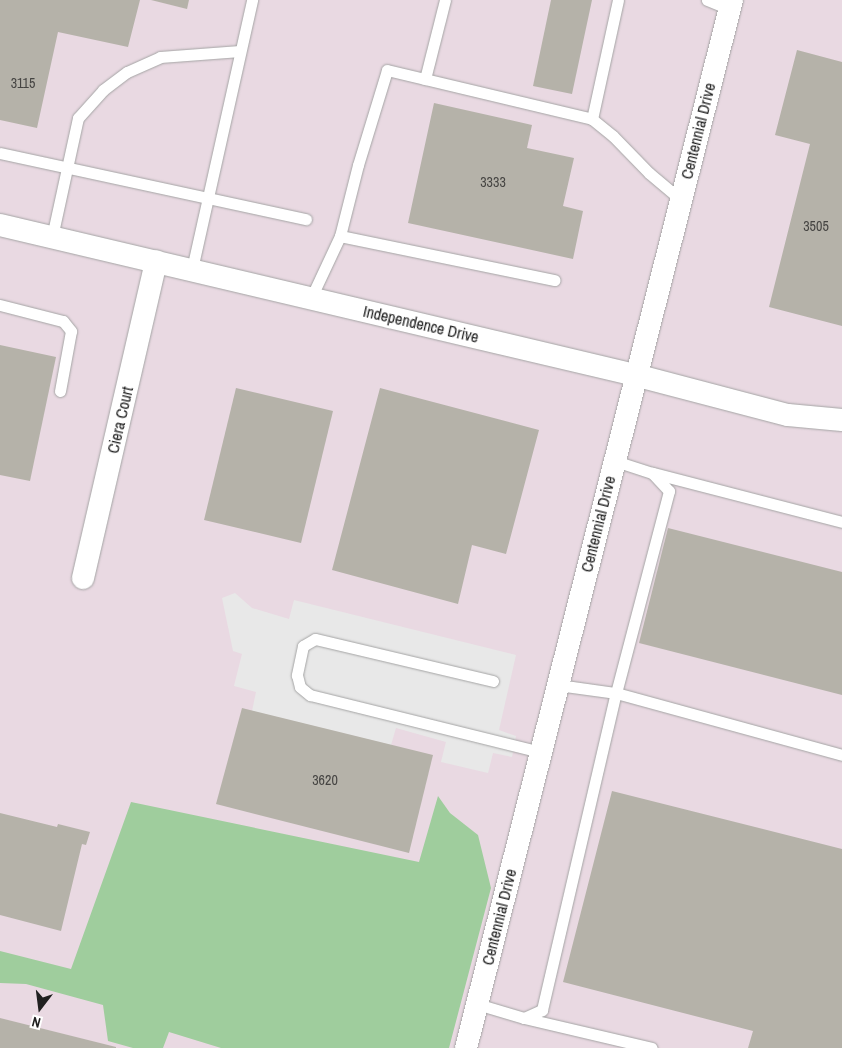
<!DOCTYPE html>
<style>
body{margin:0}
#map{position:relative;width:842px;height:1048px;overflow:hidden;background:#f0efe6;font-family:"Archivo Narrow",sans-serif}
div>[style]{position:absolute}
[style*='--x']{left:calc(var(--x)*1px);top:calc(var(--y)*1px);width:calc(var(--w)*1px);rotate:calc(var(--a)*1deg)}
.industrial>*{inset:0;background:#e9d9e2}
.forest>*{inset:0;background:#9fcd9d}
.parking>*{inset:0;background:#e8e8e8}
.building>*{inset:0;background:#b5b2a9}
.roads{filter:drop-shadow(0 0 1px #a4a4a4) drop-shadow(0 0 1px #a4a4a4)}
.lane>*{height:11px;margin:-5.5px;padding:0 5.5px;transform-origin:5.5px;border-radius:5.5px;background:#fff}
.street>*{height:22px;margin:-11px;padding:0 11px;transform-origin:11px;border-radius:11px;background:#fff}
span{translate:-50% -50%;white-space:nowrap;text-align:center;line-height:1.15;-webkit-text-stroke:4.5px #fff;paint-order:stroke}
.number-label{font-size:14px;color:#454442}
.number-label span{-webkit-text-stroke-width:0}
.street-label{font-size:16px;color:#202020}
.north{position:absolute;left:15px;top:983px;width:50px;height:50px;-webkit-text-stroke:4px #fff;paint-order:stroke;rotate:195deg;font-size:14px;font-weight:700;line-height:20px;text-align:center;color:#202020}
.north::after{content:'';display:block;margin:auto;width:18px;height:22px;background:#202020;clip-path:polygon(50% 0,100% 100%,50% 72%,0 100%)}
</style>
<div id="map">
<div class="industrial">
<i style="clip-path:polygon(0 0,842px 0,842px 1048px,0 1048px)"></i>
</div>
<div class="forest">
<i style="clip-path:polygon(438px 796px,450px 813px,478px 835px,491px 888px,449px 1048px,221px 1048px,169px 1032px,163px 1048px,133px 1048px,108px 1041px,103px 1005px,26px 984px,0 983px,0 951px,71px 969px,131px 802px,419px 862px)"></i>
</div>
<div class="parking">
<i style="clip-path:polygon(235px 593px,252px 608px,289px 619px,294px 600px,516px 655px,499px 730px,516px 736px,512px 757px,493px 753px,488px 773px,441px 762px,446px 742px,396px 728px,391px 745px,252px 711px,256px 692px,234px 686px,242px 654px,233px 651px,222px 598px)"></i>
</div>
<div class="building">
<i style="clip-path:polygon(0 0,140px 0,128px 47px,58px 32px,37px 128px,0 120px)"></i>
<i style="clip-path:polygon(151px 0,189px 0,187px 9px)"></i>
<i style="clip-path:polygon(551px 0,592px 0,572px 94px,533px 86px)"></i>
<i style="clip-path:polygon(797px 50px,842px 62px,842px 326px,769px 307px,810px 144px,775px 135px)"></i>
<i style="clip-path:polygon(434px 103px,532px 125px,527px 148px,574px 158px,563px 206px,583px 211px,573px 259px,408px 223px)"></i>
<i style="clip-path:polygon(0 345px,56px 357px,30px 481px,0 475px)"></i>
<i style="clip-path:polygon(236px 388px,333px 411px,301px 543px,204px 520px)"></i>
<i style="clip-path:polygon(380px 388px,539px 430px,506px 554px,472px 545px,458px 604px,332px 570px)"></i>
<i style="clip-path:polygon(668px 528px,842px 572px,842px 695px,639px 643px)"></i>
<i style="clip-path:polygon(242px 708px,433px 755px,409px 853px,216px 804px)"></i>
<i style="clip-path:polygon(612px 791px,842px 849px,842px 1048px,748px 1048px,753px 1031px,563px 982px)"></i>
<i style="clip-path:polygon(0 813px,57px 827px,58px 824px,90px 832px,86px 845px,82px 844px,61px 931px,0 915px)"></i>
<i style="clip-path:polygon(0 1018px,116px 1047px,116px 1048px,0 1048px)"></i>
</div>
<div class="roads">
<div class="lane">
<i style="--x:618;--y:0;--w:122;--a:102.3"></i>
<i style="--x:592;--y:119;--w:27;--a:39"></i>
<i style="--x:613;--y:136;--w:52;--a:45.8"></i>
<i style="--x:649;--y:173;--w:40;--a:40"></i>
<i style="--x:707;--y:0;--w:24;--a:22"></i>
<i style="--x:425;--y:79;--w:81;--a:-75.8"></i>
<i style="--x:0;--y:153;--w:313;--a:12.2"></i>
<i style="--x:340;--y:236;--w:219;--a:11.6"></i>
<i style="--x:52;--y:237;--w:122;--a:-77.7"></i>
<i style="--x:78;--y:118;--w:38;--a:-48"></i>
<i style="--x:103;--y:90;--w:30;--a:-37"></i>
<i style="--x:127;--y:72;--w:36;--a:-24"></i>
<i style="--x:160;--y:57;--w:80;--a:-4.3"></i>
<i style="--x:192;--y:269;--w:276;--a:-77.4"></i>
<i style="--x:311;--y:298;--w:68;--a:-64.9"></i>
<i style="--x:340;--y:236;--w:73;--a:-75.8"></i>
<i style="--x:358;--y:165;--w:99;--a:-73"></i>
<i style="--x:387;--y:70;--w:211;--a:13.4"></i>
<i style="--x:0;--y:305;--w:65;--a:14.3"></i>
<i style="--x:63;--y:321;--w:13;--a:51"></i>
<i style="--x:71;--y:331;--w:61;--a:100.4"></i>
<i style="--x:653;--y:473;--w:195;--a:14.5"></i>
<i style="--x:493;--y:681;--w:183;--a:-166.7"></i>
<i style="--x:315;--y:639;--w:14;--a:150"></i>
<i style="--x:303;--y:646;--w:30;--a:102"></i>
<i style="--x:297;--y:675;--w:12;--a:76"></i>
<i style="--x:300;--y:687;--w:13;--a:39"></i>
<i style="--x:310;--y:695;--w:238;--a:13.9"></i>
<i style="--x:558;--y:685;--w:59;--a:7.9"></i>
<i style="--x:616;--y:693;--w:234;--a:15.3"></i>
<i style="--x:477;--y:1004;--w:49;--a:16.6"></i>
<i style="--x:524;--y:1018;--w:131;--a:13.2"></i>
<i style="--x:524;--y:1018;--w:20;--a:-24"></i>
<i style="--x:542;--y:1010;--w:326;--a:-76.9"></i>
<i style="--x:616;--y:693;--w:209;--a:-75.3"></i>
<i style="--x:669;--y:491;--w:25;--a:-133"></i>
<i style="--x:652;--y:473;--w:40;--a:-162"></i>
</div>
<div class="street">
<i style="--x:0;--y:225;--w:652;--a:13.29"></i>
<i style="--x:635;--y:375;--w:158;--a:14.7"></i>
<i style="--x:788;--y:415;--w:54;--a:5.3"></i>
<i style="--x:83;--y:578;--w:325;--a:-77"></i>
<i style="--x:466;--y:1048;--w:1081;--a:-75.76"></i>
</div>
</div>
<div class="number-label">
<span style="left:23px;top:83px">3115</span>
<span style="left:493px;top:182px">3333</span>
<span style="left:816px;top:226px">3505</span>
<span style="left:325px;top:780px">3620</span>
</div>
<div class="street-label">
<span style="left:698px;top:131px;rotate:-76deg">Centennial Drive</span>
<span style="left:421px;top:324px;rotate:13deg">Independence Drive</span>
<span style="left:120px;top:420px;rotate:-77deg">Ciera Court</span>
<span style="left:598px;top:524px;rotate:-76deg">Centennial Drive</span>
<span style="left:499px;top:917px;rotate:-76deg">Centennial Drive</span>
</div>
<div class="north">N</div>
</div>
